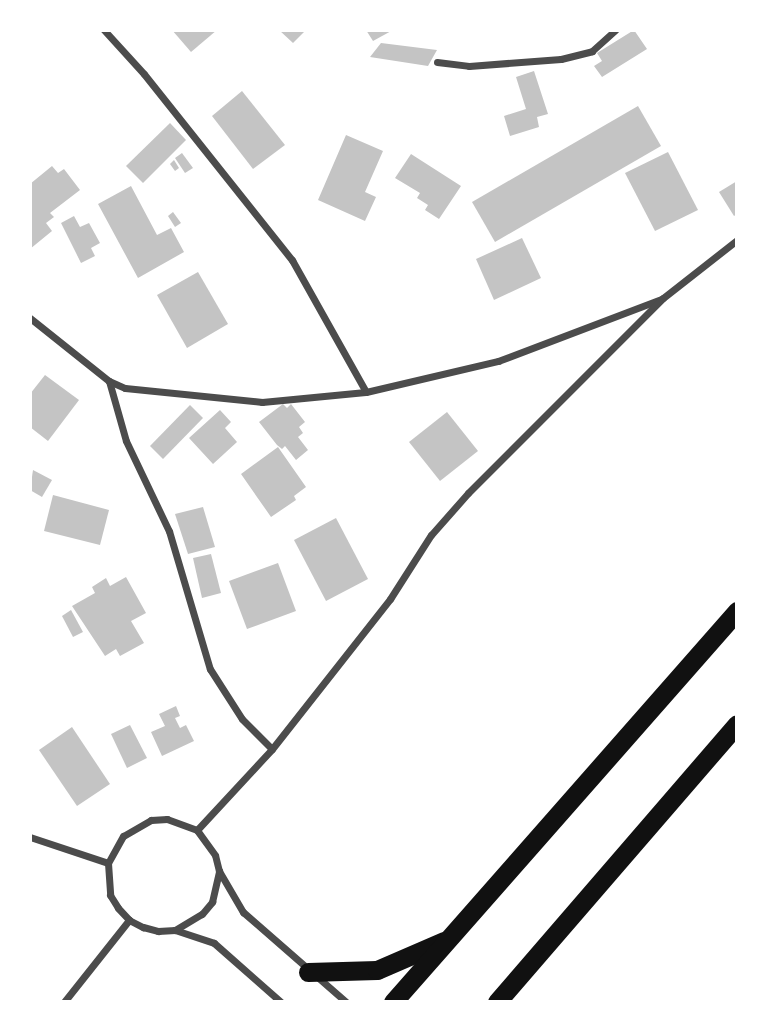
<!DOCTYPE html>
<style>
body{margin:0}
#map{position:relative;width:767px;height:1032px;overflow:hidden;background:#fff;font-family:Inter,sans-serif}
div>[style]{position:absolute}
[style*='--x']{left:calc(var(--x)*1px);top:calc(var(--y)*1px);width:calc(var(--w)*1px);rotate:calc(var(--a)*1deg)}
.building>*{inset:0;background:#c4c4c4}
.minor>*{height:7px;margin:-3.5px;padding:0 3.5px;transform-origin:3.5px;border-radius:3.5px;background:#4c4c4c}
.trunk>*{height:19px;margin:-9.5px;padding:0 9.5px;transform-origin:9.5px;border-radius:9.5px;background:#111}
span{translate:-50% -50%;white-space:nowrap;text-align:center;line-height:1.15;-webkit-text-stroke:7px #fff;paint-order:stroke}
.frame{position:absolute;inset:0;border:32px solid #fff;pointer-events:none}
</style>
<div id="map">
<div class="building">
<i style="clip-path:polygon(172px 30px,217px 30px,191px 52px)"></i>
<i style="clip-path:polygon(279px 30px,306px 30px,293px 43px)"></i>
<i style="clip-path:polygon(366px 30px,393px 30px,373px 41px)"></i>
<i style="clip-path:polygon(634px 30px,647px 49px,602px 77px,594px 66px,602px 61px,597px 53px)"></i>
<i style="clip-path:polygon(381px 43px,437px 50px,428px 66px,370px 57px)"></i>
<i style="clip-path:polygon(534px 71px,548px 114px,537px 117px,539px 127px,510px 136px,504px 116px,526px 109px,516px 77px)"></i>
<i style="clip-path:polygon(242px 91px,285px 145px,253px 169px,212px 116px)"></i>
<i style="clip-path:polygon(638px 106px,661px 146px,495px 242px,472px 202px)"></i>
<i style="clip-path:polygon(170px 123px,186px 140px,143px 183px,126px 166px)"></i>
<i style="clip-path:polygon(346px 135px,383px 151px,365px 192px,376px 197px,365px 221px,318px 200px)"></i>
<i style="clip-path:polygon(668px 152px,698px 210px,655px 231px,625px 173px)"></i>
<i style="clip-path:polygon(182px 153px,193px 168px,185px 173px,175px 158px)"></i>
<i style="clip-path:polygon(411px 154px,461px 186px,439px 219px,425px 210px,428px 205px,417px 198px,420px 193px,395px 178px)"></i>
<i style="clip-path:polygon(174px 160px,179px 168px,175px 171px,170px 164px)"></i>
<i style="clip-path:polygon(52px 166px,58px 173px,64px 169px,80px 190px,50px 213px,54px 217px,46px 223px,52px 231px,30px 249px,30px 184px)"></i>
<i style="clip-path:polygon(737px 181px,737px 214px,734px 216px,719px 192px)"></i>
<i style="clip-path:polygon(131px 186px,157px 235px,171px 228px,184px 252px,138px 278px,98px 204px)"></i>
<i style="clip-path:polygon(173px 212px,181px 223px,175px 227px,168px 216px)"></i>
<i style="clip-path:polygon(74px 216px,80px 227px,89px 223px,100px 243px,91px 248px,95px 256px,81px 263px,61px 223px)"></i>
<i style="clip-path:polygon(522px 238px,541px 278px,494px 300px,476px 259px)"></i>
<i style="clip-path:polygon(198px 272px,228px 324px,187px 348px,157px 295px)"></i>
<i style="clip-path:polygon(45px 375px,79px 400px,48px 441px,30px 427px,30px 394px)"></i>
<i style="clip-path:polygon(283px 404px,287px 408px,291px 404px,305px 422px,299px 427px,303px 433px,298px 437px,308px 450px,296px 460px,285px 446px,282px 449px,277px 445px,259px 422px)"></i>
<i style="clip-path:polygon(190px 405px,203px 418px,163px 459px,150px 446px)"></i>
<i style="clip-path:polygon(220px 410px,231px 422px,225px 428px,237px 442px,213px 464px,189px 438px)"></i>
<i style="clip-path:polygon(447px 412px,478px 451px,440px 481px,409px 442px)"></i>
<i style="clip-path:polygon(278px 447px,306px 487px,294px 496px,296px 500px,271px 517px,241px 474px)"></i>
<i style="clip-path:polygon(33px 470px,52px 480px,42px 497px,30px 490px)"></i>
<i style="clip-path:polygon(53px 495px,109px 510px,100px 545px,44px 531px)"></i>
<i style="clip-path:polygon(203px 507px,215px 547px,188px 554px,175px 514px)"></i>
<i style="clip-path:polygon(336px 518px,368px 579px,326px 601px,294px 540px)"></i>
<i style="clip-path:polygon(211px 554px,221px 593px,202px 598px,193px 558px)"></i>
<i style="clip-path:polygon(278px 563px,296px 611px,247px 629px,229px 581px)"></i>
<i style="clip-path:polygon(126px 577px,146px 613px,131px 621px,144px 643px,120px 656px,116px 649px,105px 656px,72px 606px,95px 593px,92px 587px,106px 578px,110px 586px)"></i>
<i style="clip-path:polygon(71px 610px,83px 632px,73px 637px,62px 616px)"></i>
<i style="clip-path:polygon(176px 706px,180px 716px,175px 718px,180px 728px,186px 725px,194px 741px,162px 756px,151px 732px,165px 726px,159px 714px)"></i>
<i style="clip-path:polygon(130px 725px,147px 758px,127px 768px,111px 734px)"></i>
<i style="clip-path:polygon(72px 727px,110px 784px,77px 806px,39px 750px)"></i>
</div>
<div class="minor">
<i style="--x:104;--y:30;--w:59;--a:47.7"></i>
<i style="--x:144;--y:74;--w:238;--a:51.5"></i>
<i style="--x:292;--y:260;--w:151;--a:60.7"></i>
<i style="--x:437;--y:62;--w:32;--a:7"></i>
<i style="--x:469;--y:66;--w:92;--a:-4.4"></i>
<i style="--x:561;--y:59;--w:32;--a:-14"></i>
<i style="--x:592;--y:51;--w:31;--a:-42"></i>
<i style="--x:30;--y:318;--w:101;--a:38.6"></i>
<i style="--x:109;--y:381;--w:17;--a:24"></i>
<i style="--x:125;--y:388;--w:138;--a:5.8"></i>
<i style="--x:262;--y:402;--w:104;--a:-5.5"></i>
<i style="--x:366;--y:392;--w:136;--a:-13.2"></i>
<i style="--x:498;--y:361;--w:174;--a:-20.8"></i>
<i style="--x:109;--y:381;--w:62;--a:74.2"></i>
<i style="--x:126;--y:441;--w:100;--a:64.5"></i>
<i style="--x:169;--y:531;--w:144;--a:73.5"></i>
<i style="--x:210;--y:669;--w:59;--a:57.4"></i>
<i style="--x:242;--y:719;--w:42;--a:45"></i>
<i style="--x:197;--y:830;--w:110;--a:-47.2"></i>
<i style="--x:272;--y:749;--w:191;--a:-51.8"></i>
<i style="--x:390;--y:599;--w:76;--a:-57.4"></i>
<i style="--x:431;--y:535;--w:56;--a:-48.6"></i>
<i style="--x:468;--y:493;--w:276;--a:-45"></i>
<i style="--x:663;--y:298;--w:94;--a:-38.1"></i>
<i style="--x:30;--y:837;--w:82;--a:18.4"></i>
<i style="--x:219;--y:871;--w:48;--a:59.7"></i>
<i style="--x:243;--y:912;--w:137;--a:41.1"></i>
<i style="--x:175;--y:930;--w:31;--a:-31"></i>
<i style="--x:202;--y:914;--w:16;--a:-50"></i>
<i style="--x:212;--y:902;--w:32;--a:-77"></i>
<i style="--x:219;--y:871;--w:16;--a:-104"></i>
<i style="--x:215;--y:855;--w:31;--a:-126"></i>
<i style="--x:197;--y:830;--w:32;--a:-160"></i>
<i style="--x:167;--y:819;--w:16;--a:176"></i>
<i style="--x:151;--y:820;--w:32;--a:150"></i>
<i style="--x:123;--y:836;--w:31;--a:119"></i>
<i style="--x:108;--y:863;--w:32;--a:86"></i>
<i style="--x:110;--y:895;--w:15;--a:58"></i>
<i style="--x:118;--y:908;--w:16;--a:47"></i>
<i style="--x:129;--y:920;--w:16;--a:27"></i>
<i style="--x:143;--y:927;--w:16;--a:15"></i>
<i style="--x:158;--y:931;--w:17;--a:-3"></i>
<i style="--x:175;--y:930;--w:41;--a:18.4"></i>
<i style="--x:214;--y:943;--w:89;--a:41.4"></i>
<i style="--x:64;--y:1002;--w:105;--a:-51.6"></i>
</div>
<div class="trunk">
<i style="--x:308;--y:972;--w:69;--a:-1.7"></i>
<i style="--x:377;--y:970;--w:73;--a:-23.4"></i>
<i style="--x:393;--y:1002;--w:521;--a:-48.66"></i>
<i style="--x:497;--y:1002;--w:367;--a:-49.2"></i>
</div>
<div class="frame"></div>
</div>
